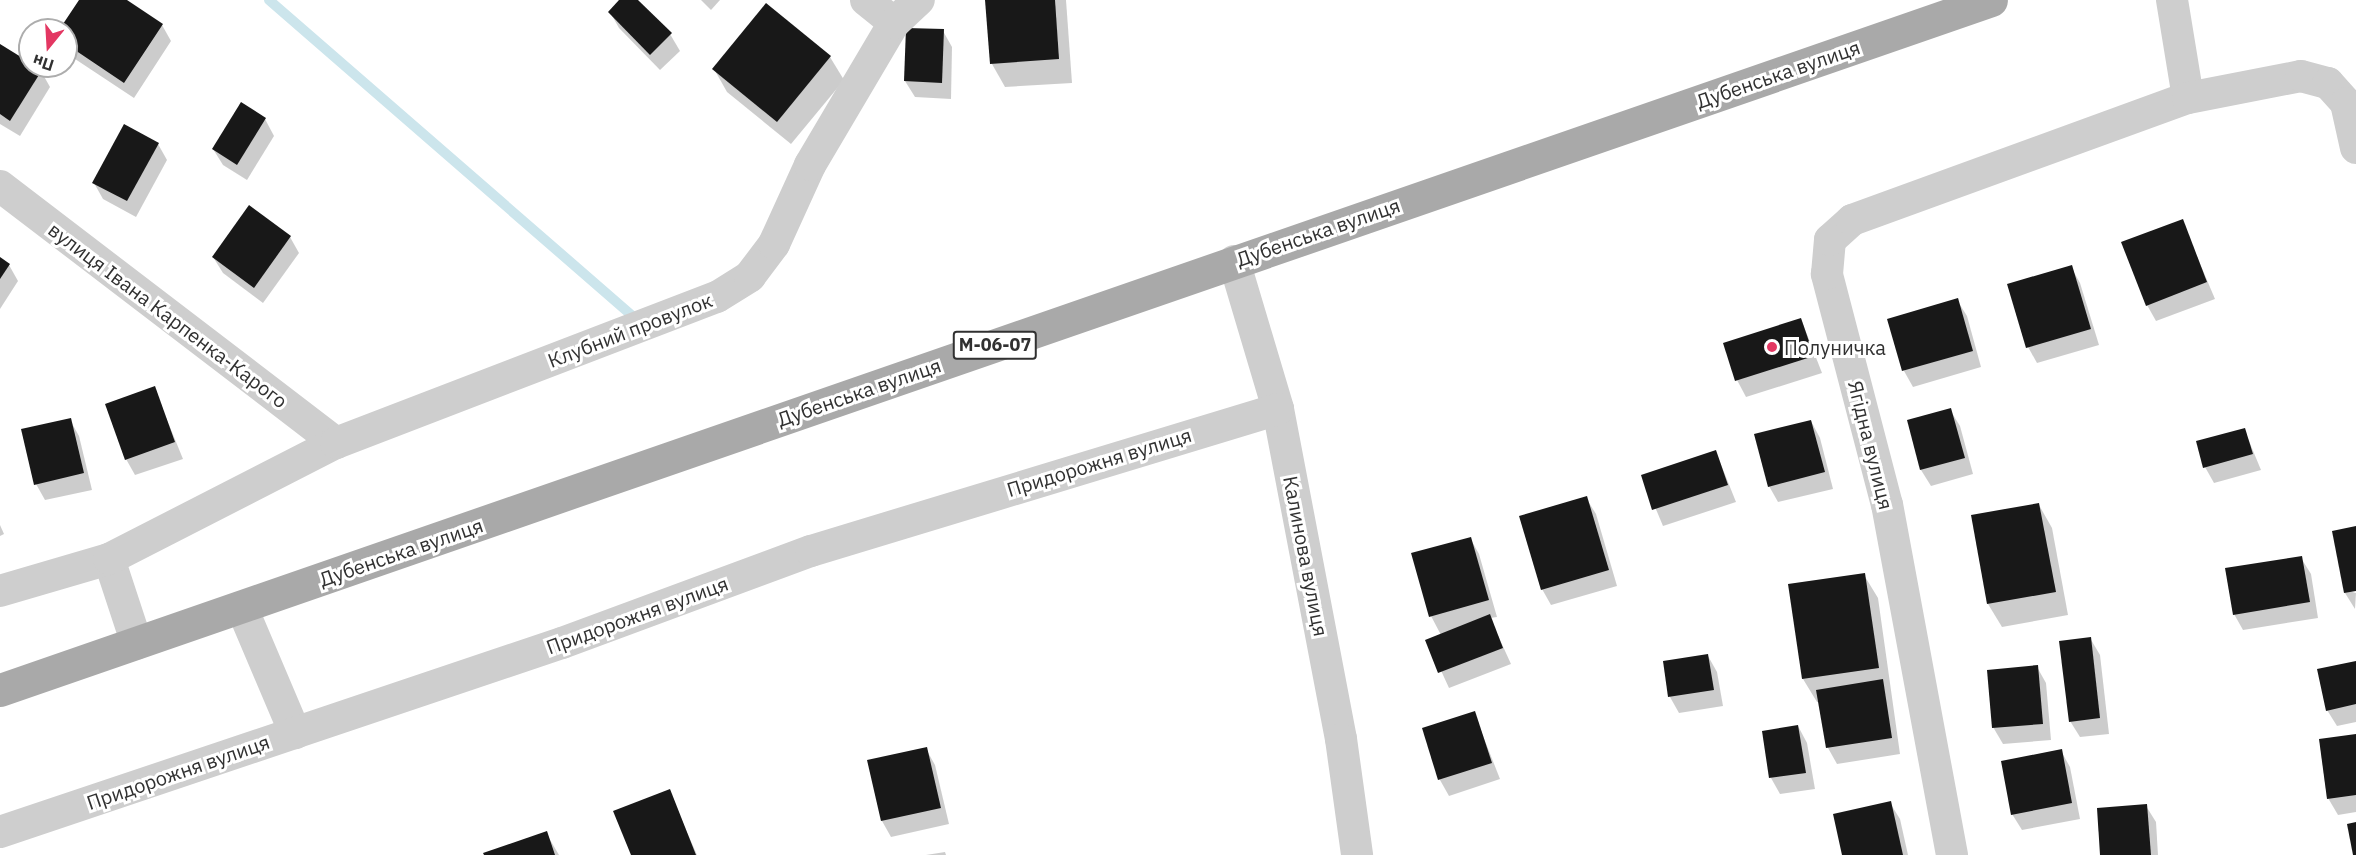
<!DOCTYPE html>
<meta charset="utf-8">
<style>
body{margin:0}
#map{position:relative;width:2356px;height:855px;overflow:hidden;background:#fff;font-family:"IBM Plex Sans",sans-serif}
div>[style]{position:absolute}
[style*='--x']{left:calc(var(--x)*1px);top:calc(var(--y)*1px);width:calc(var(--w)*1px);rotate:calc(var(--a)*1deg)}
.shadow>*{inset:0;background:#0003}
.stream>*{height:10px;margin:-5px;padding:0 5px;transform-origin:5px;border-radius:5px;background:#cce5ec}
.building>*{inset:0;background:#181818}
.minor>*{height:32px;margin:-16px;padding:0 16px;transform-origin:16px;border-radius:16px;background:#cecece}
.primary>*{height:33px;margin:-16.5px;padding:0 16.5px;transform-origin:16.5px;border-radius:16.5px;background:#a9a9a9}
.dots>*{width:16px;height:16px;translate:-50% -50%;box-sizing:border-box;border:3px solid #fff;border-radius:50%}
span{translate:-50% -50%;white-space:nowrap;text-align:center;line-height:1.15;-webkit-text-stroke:6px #fff;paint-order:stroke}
.shield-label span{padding:2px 4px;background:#fff;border:2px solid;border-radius:4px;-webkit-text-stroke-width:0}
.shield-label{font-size:18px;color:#313131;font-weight:700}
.street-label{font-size:20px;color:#313131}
.poi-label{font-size:20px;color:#313131}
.left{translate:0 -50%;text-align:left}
.north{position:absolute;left:18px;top:18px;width:60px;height:60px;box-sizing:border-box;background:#fff;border:2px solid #adadad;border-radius:50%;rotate:198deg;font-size:16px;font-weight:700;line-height:24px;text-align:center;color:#313131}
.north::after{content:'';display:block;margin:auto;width:21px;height:27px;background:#e33762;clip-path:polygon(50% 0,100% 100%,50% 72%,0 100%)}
</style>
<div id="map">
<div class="shadow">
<i style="clip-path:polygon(80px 0,124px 0,162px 25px,171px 41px,134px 98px,66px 53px,66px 30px,61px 30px)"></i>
<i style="clip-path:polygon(621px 0,636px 0,670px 34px,680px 51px,660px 70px,619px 28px,610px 12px)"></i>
<i style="clip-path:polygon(701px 0,720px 0,711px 10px)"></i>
<i style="clip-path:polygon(987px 0,1066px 0,1072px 83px,1005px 87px,992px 64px)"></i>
<i style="clip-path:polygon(907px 29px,943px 31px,952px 47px,951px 99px,915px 97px,905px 81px)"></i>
<i style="clip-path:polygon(0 46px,41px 71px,50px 87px,20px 136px,0 124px)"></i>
<i style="clip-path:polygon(830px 57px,844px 80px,791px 144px,727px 92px,714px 69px)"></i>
<i style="clip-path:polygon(265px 119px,274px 136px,247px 180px,223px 165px,213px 149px)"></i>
<i style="clip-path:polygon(158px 144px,167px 160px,136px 217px,103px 199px,94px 183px)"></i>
<i style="clip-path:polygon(2182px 221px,2215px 299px,2156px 321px,2147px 305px)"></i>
<i style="clip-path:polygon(290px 237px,299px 253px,263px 303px,223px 273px,213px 257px)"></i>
<i style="clip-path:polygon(0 259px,9px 265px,18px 281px,0 309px)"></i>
<i style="clip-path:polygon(2071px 267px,2080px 283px,2099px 345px,2037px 363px,2028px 347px)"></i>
<i style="clip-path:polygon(1957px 300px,1967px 316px,1981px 367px,1913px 387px,1904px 371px)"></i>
<i style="clip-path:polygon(1801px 319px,1822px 373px,1746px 397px,1737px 380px)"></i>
<i style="clip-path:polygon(154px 388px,183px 459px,135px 475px,126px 459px)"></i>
<i style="clip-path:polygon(1950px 410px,1960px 426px,1973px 474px,1931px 486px,1921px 470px,1908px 421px)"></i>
<i style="clip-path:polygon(70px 420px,79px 436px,92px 490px,45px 500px,36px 484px)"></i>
<i style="clip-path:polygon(1811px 421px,1820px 438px,1833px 489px,1778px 502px,1769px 486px)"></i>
<i style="clip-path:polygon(2244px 429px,2261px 470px,2214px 483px,2205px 467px)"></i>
<i style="clip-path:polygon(1716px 452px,1736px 502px,1663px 526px,1642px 476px)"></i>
<i style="clip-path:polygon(1586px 498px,1596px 514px,1617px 586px,1551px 605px,1542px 589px)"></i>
<i style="clip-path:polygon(2039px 505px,2052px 528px,2068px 615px,2002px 627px,1988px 604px)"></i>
<i style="clip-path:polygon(0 525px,4px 534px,0 536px)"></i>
<i style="clip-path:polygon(2356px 528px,2356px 589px,2349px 591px,2356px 593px,2355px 609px,2345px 593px,2333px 533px)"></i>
<i style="clip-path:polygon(1470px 538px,1479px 554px,1497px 617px,1490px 618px,1511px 664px,1449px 688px,1427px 640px,1441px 635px,1431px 616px)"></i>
<i style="clip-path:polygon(2301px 558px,2311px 574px,2318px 618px,2243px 630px,2234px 614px)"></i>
<i style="clip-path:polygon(1864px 575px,1878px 598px,1900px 754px,1837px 764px,1828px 748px,1820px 702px,1817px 702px,1803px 679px,1790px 585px)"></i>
<i style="clip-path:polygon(2090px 638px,2100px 655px,2109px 734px,2080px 737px,2070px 721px)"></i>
<i style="clip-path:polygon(1708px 656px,1717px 672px,1723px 706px,1679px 713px,1670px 697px,1664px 662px)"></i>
<i style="clip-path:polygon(2356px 662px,2356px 722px,2337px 726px,2327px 710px)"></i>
<i style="clip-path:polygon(2037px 667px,2046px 683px,2051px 740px,2003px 744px,1993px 727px)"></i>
<i style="clip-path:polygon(1474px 713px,1500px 779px,1449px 796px,1440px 780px,1424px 729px)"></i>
<i style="clip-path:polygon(1798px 726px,1807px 743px,1815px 789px,1780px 794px,1771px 778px)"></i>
<i style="clip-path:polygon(2356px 736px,2356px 812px,2338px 815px,2328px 798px)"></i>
<i style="clip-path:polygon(926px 749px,935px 765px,949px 824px,891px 837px,882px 821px,869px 761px)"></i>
<i style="clip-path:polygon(2061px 751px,2070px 767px,2080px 819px,2022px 830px,2012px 814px)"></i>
<i style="clip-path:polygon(669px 791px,697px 855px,632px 855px)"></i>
<i style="clip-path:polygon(1890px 803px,1900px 819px,1908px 855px,1844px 855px)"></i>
<i style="clip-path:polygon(2146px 806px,2156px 822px,2158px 855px,2102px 855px)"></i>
<i style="clip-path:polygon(546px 833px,559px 855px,485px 855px)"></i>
<i style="clip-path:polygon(945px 852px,946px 855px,926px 855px)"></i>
</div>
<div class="stream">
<i style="--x:269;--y:0;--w:482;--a:41"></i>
</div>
<div class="building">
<i style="clip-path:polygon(79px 0,127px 0,163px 24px,124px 83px,66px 44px,66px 30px,59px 30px)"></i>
<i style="clip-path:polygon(619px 0,638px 0,672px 33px,650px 55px,608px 12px)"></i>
<i style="clip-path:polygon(985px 0,1055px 0,1059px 59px,990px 64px)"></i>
<i style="clip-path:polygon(766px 3px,831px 56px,777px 122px,712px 69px)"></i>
<i style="clip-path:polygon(906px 28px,944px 29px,942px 83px,904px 81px)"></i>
<i style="clip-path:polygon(0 44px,42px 70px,10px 121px,0 114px)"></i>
<i style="clip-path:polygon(241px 102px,266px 118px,237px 165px,212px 149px)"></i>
<i style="clip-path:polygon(124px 124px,159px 143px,127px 201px,92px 183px)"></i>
<i style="clip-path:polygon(249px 205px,291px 236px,254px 288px,212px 257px)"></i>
<i style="clip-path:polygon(2183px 219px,2207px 282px,2146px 306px,2121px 242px)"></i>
<i style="clip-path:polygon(0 257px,10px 264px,0 279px)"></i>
<i style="clip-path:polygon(2072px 265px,2091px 329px,2026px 348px,2007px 284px)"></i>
<i style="clip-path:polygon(1958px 298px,1973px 351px,1902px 371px,1887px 319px)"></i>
<i style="clip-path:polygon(1801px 318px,1814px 356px,1735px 381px,1723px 343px)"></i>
<i style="clip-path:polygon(155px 386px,175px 442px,125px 460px,105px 404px)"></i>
<i style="clip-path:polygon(1951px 408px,1965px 458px,1920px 470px,1907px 420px)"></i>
<i style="clip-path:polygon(71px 418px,84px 473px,34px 485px,21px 429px)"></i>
<i style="clip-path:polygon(1811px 420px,1825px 472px,1768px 487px,1754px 434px)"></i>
<i style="clip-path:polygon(2245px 428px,2253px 454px,2203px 468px,2196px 441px)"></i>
<i style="clip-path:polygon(1716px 450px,1728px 485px,1652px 510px,1641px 475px)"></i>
<i style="clip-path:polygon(1587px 496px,1609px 570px,1541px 590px,1519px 516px)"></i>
<i style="clip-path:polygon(2039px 503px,2056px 592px,1987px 604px,1971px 515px)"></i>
<i style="clip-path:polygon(2356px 526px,2356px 591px,2344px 593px,2332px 531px)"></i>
<i style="clip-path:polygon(1471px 537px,1489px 600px,1429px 617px,1411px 553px)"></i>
<i style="clip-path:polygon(2302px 556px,2310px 602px,2233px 615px,2225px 568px)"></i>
<i style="clip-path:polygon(1865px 573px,1879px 668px,1802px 679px,1788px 584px)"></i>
<i style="clip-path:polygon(1490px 614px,1503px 648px,1438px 673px,1425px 640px)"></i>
<i style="clip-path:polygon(2091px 637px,2100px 718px,2069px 722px,2059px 641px)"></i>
<i style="clip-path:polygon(1708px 654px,1714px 690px,1668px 697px,1663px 661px)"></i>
<i style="clip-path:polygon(2356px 661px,2356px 704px,2326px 711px,2317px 669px)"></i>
<i style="clip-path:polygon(2038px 665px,2043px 724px,1992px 728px,1987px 670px)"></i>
<i style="clip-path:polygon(1883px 679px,1892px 738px,1826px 748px,1816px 690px)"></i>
<i style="clip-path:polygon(1475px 711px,1492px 763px,1438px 780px,1422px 728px)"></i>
<i style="clip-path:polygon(1798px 725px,1806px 773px,1769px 778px,1762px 731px)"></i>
<i style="clip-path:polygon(2356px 734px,2356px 795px,2327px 799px,2319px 739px)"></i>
<i style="clip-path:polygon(927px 747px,941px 808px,881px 821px,867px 760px)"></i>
<i style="clip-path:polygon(2062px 749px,2072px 803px,2011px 815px,2001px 761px)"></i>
<i style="clip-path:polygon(670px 789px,696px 855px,631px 855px,613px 811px)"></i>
<i style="clip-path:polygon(1891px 801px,1903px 855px,1842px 855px,1833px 814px)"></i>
<i style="clip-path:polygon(2147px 804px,2151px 855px,2100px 855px,2097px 808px)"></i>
<i style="clip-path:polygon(2356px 822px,2356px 855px,2353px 855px,2347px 824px)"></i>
<i style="clip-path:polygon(547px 831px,555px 855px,484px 855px,483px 853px)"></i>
</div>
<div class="minor">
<i style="--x:866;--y:0;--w:36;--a:39"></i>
<i style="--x:2172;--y:0;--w:99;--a:80.7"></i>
<i style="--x:0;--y:186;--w:423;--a:37.4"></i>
<i style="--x:1234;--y:261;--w:154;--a:73.4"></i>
<i style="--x:1278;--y:409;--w:336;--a:79.2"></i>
<i style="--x:1341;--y:739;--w:117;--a:82.1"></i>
<i style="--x:109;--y:559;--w:89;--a:71.8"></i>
<i style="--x:0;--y:591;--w:114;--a:-16.4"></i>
<i style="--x:109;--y:559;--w:255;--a:-27.1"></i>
<i style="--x:336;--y:443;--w:408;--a:-21"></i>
<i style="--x:717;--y:297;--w:39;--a:-32"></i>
<i style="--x:750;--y:276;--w:40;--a:-53"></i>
<i style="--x:774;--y:244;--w:87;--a:-65.5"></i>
<i style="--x:810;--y:165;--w:165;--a:-59.4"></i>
<i style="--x:894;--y:23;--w:34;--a:-43"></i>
<i style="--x:242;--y:608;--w:136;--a:67"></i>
<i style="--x:0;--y:832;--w:593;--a:-18.59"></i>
<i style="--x:562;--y:643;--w:265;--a:-20.3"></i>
<i style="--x:811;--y:551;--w:488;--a:-16.9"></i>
<i style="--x:1952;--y:855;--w:356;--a:-100.5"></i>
<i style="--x:1887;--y:505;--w:239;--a:-104.6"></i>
<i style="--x:1827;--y:274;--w:34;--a:-85"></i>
<i style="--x:1830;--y:240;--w:30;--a:-42"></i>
<i style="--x:1852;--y:220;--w:357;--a:-20"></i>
<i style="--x:2188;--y:98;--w:115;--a:-11"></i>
<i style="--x:2301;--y:76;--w:28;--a:15"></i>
<i style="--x:2328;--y:83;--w:27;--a:48"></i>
<i style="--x:2346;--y:103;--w:46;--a:77.5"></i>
</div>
<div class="primary">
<i style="--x:0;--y:690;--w:2107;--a:-19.11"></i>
</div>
<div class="dots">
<i style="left:1772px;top:347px;background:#e33762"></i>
</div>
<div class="shield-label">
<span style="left:995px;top:345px">М-06-07</span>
</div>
<div class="street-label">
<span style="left:1778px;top:74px;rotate:-19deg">Дубенська вулиця</span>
<span style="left:1318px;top:232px;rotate:-19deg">Дубенська вулиця</span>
<span style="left:168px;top:315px;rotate:37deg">вулиця Івана Карпенка-Карого</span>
<span style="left:630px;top:330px;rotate:-21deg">Клубний провулок</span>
<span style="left:859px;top:392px;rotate:-19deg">Дубенська вулиця</span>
<span style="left:1871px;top:445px;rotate:76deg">Ягідна вулиця</span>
<span style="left:1099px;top:462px;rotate:-17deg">Придорожня вулиця</span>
<span style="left:401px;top:552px;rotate:-19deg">Дубенська вулиця</span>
<span style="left:1306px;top:556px;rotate:79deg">Калинова вулиця</span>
<span style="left:637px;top:615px;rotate:-20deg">Придорожня вулиця</span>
<span style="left:178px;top:772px;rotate:-19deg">Придорожня вулиця</span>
</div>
<div class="poi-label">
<span class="left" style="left:1784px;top:347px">Полуничка</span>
</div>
<div class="north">Пн</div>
</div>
